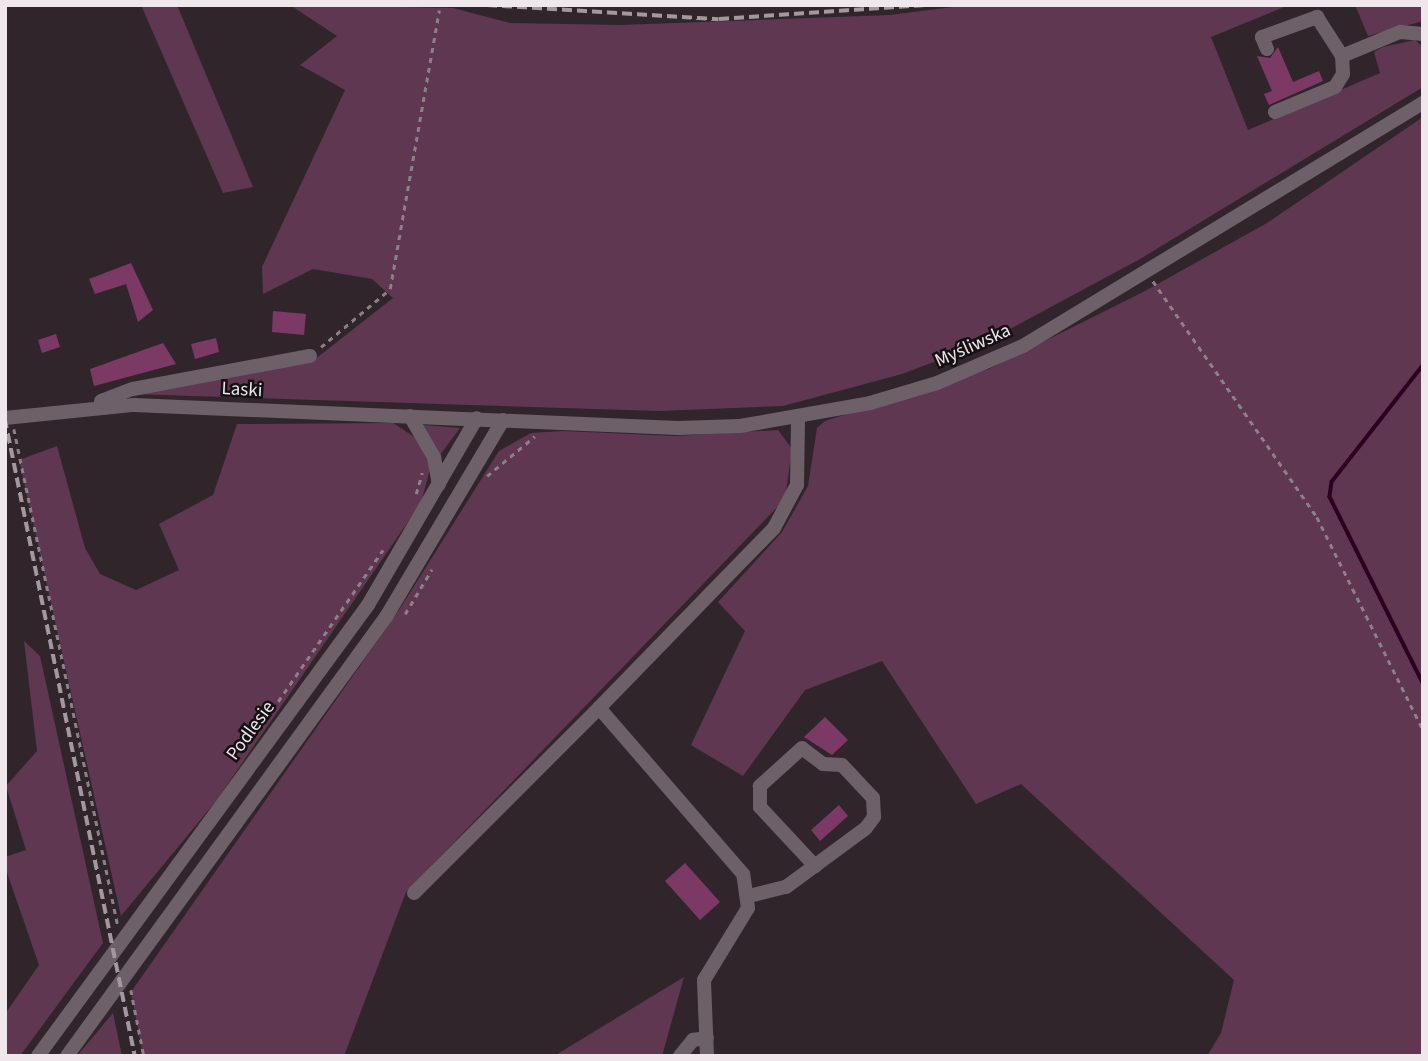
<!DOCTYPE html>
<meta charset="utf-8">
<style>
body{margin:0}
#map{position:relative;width:1428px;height:1061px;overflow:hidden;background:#31252c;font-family:"Source Sans 3",sans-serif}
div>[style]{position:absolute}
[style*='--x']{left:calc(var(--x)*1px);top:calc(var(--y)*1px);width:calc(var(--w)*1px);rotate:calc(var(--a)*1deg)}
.green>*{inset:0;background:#5f3751}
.stream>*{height:3.5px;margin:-1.75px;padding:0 1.75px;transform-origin:1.75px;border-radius:1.75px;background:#2d0021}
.building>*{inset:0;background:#7c3965}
.path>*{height:2.5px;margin-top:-1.25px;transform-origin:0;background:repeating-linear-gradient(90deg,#8b8187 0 5px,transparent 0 10px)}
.minor>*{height:14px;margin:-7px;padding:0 7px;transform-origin:7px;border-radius:7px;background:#6d6068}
.rail>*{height:3.5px;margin-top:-1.75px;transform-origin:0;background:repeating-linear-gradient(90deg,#a2989e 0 10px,transparent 0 15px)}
span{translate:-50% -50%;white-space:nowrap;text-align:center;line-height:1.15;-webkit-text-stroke:5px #151013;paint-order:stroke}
.street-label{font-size:19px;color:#efe7ec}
.frame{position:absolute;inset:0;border:7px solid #efe7ec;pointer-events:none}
</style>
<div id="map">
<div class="green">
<i style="clip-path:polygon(141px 5px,177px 5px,253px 187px,223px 193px)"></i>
<i style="clip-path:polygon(290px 5px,453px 8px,510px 23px,620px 25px,890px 15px,968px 5px,1289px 5px,1211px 37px,1248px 130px,1380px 73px,1374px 52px,1383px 47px,1415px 40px,1423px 47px,1423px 87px,1140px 259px,984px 343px,902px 374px,783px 406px,659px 411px,130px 394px,314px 360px,393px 298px,372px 279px,313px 269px,263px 294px,262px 267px,345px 90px,300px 65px,337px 36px)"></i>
<i style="clip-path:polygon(1355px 5px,1423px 5px,1423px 21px,1368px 36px)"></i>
<i style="clip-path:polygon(1423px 117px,1423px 1056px,1207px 1056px,1221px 1033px,1234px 980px,1021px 784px,976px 804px,882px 661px,805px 690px,743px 776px,691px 745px,745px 631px,718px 602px,782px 532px,808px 486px,817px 428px,825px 421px,989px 369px,1145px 291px,1267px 223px)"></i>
<i style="clip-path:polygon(393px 423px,419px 440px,431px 465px,421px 503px,216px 801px,121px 916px,19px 460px,57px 446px,85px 548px,100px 574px,136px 590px,179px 570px,159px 524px,213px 495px,237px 424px)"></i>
<i style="clip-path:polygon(422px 427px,424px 425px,460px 428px,440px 455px)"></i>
<i style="clip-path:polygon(778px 430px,792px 449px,785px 499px,406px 892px,344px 1056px,143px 1056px,131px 992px,399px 610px,499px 451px,531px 433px,563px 431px,675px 436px)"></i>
<i style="clip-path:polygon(24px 641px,40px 656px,103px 943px,20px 1056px,5px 1056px,5px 1014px,39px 965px,5px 867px,5px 857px,26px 850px,6px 786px,37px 751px)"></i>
<i style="clip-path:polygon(684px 977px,662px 1056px,554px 1056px)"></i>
<i style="clip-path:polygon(113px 1013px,122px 1056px,77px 1056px)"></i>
</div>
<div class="stream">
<i style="--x:1423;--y:366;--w:147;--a:128.1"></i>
<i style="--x:1332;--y:482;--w:15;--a:98"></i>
<i style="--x:1330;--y:497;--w:208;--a:63.4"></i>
</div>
<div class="building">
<i style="clip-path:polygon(1278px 47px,1293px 82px,1319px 71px,1323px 81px,1269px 105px,1264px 94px,1272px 91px,1257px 56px,1270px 58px)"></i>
<i style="clip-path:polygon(131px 263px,153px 310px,138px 322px,126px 284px,95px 294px,89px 279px)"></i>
<i style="clip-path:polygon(273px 311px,306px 314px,304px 335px,272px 332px)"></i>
<i style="clip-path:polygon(56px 334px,60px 347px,42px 353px,38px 340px)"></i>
<i style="clip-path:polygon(216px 338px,219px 352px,195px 359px,191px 344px)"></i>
<i style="clip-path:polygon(163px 343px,176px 364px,94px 386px,90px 369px)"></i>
<i style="clip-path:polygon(825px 717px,848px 740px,832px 755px,804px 737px)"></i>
<i style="clip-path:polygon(839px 805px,848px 816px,820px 841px,811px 830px)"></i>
<i style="clip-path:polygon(685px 863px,720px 902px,700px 920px,665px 881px)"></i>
</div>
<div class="path">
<i style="--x:1153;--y:281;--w:287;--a:55.2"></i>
<i style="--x:1317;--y:517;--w:238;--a:63.5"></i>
<i style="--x:321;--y:347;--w:90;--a:-40"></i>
<i style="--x:390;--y:289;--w:283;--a:-80"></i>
<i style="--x:14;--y:429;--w:508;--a:78.18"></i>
<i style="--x:487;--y:476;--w:62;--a:-39.8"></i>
<i style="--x:416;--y:494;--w:22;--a:-74"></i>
<i style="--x:405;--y:614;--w:52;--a:-59"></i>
<i style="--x:261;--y:726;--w:214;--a:-55.3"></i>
<i style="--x:131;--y:990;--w:67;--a:78.9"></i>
</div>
<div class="minor">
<i style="--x:1267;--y:49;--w:13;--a:-113"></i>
<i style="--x:1262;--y:37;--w:59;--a:-20"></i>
<i style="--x:1317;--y:17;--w:46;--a:57.3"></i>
<i style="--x:1275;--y:112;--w:65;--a:-22.6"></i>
<i style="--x:1335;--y:87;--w:15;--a:-58"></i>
<i style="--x:1343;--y:74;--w:18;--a:-93"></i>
<i style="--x:1342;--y:56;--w:63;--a:-22.5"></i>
<i style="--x:1400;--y:32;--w:23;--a:5"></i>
<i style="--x:101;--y:401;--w:34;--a:-21"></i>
<i style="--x:133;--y:389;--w:180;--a:-10.6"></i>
<i style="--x:410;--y:416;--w:48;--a:59.7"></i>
<i style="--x:434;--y:457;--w:28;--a:80"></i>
<i style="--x:5;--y:418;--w:130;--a:-5.8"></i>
<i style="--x:134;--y:405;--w:544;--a:2.42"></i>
<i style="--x:678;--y:428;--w:62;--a:-1.8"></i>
<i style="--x:740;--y:426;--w:132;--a:-10"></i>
<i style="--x:870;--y:403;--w:70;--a:-16.6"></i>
<i style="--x:937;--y:383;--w:94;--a:-23.3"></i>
<i style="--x:1023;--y:346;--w:468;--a:-31.3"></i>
<i style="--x:414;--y:893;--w:262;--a:-45"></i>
<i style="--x:749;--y:896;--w:38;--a:-14"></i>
<i style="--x:786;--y:887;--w:99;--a:-36.4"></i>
<i style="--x:866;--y:828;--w:14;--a:-54"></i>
<i style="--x:874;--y:817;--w:19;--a:-93"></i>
<i style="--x:873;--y:798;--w:45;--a:-133.2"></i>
<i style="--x:842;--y:765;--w:19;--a:-177"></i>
<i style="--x:823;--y:764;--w:26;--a:-143"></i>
<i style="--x:802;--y:748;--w:57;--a:137.9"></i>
<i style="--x:760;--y:786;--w:21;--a:90"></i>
<i style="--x:760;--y:807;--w:81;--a:47"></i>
<i style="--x:38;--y:1056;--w:559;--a:-53.81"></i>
<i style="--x:368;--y:605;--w:216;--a:-59.8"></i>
<i style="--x:67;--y:1056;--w:543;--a:-54"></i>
<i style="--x:386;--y:617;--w:229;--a:-59.3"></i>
<i style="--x:680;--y:1056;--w:21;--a:-51"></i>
<i style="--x:693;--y:1040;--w:14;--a:-8"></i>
<i style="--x:707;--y:1056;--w:76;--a:-92.3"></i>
<i style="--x:704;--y:980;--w:84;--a:-58.6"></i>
<i style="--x:748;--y:908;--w:34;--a:-98"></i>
<i style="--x:743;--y:874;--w:220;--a:-130.9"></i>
<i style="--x:599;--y:708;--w:251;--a:-45.8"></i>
<i style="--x:774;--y:528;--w:49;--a:-61.9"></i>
<i style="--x:797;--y:485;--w:67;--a:-89.1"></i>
</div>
<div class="rail">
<i style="--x:487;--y:5;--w:232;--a:3.5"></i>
<i style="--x:719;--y:19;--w:207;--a:-3.9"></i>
<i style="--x:5;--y:419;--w:650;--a:78.47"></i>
</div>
<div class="street-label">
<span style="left:973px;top:346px;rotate:-24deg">Myśliwska</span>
<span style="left:242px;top:390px;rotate:3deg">Laski</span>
<span style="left:251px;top:731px;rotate:-54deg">Podlesie</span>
</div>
<div class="frame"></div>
</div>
